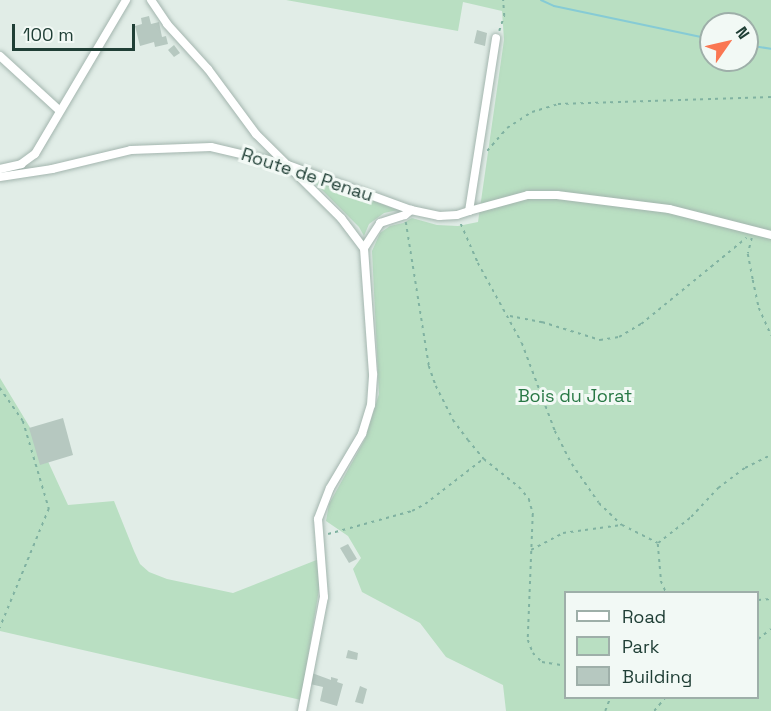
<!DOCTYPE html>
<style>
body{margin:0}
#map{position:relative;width:771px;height:711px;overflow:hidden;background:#e1ede7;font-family:"Space Grotesk",sans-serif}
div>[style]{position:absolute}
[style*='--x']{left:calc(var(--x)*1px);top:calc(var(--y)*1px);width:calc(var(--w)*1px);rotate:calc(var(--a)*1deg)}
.green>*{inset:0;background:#b9dfc2}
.stream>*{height:2px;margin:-1px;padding:0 1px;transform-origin:1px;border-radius:1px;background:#86cbd5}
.building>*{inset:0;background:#b6c8c0}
.path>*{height:1.5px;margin-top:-0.75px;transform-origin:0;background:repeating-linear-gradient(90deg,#80b2a1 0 3px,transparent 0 7.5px)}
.roads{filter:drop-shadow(0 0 2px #a3b5ae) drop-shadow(0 0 2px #a3b5ae)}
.street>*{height:8px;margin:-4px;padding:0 4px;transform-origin:4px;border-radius:4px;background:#fff}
span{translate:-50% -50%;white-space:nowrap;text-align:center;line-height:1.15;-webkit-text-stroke:6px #f2f9f5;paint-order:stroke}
.street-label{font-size:18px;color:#203f36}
.park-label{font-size:18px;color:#287845}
.legend{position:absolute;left:564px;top:591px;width:195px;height:108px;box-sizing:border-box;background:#f2f9f5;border:2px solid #9eafa9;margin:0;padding:8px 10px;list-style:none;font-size:18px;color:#203f36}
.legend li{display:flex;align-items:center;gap:12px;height:30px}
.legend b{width:30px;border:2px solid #9eafa9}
.north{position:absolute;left:699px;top:12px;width:60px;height:60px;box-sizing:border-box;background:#f2f9f5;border:2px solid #9eafa9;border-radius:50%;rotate:56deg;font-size:16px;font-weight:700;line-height:24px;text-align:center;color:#203f36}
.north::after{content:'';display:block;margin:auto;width:21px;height:27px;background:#fa7752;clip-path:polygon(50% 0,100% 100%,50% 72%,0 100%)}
.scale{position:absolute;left:12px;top:24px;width:123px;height:27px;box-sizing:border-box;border:3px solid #203f36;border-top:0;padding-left:8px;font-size:18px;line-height:21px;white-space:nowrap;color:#203f36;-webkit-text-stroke:4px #f2f9f5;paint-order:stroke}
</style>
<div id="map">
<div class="green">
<i style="clip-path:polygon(evenodd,286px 0,771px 0,771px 711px,506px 711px,503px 685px,446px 657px,420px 623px,362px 592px,353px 569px,361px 558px,348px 536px,326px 521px,329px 504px,365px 439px,379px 394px,372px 251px,380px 233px,390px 226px,403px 223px,412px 218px,437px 225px,458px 226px,478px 222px,504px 40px,502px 11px,463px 2px,458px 31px,286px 0,711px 24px,747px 24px,747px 60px,711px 60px,711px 24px,286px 0,566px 592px,758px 592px,758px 698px,566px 698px,566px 592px)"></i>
<i style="clip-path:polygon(309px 177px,330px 185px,398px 210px,384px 213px,369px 224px,364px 236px,359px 227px)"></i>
<i style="clip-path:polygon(0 378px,40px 444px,68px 505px,114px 501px,134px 551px,140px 564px,149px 572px,167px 579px,233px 593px,319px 559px,322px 571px,301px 700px,0 631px)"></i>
</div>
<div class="stream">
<i style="--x:541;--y:0;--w:14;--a:25"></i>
<i style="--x:554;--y:6;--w:160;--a:11.9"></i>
<i style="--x:747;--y:45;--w:24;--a:9"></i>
</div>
<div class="building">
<i style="clip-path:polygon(149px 16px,151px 24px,159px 22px,162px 37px,166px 36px,168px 44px,155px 47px,154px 42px,140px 46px,135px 26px,142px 24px,141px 18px)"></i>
<i style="clip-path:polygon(477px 30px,487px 33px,485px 46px,474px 43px)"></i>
<i style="clip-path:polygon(174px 45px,180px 53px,174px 57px,168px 50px)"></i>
<i style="clip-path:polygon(63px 418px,73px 455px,40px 465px,29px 428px)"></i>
<i style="clip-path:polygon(348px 544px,357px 559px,349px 563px,340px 548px)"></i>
<i style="clip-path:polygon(348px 650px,358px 653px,357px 660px,346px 658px)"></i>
<i style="clip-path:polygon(312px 673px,331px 680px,331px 677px,338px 679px,337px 682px,343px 684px,337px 706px,320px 701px,323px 687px,310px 684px)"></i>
<i style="clip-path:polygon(360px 686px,367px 689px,363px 704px,355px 702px)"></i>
</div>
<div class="path">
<i style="--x:499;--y:31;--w:16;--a:-72"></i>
<i style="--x:504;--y:16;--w:16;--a:-94"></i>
<i style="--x:487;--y:151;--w:30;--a:-49"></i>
<i style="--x:507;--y:128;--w:30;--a:-33"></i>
<i style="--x:532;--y:112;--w:27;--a:-17"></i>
<i style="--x:558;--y:104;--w:213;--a:-1.9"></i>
<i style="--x:406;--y:222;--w:146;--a:80.9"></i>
<i style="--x:429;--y:366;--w:21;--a:71"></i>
<i style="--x:436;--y:386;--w:38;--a:63"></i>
<i style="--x:453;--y:420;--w:25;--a:53"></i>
<i style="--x:468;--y:440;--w:25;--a:50"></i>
<i style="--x:484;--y:459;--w:45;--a:38.7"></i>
<i style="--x:519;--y:487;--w:16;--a:50"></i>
<i style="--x:529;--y:499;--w:16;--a:75"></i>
<i style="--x:533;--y:514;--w:126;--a:92.3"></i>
<i style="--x:528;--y:640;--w:14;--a:69"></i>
<i style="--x:533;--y:653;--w:13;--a:45"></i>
<i style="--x:542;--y:662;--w:24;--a:9"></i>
<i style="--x:461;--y:224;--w:43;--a:66.4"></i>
<i style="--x:478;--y:263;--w:91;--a:61.2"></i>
<i style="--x:522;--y:343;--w:94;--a:69.4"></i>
<i style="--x:555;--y:431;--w:37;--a:63"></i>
<i style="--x:572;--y:464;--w:47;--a:55.3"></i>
<i style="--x:599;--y:503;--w:32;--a:44"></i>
<i style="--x:622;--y:525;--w:40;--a:26.6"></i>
<i style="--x:658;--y:543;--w:42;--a:-38.2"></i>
<i style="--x:691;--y:517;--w:40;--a:-47"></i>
<i style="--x:718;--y:488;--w:34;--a:-37"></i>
<i style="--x:745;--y:468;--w:29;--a:-27"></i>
<i style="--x:752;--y:238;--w:16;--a:104"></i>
<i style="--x:748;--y:254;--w:26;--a:79"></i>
<i style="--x:753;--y:280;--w:29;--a:78"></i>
<i style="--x:759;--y:308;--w:30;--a:66"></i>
<i style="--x:510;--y:316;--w:33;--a:11"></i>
<i style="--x:542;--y:322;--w:61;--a:17.2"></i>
<i style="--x:600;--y:340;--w:19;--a:-9"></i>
<i style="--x:619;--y:337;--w:26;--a:-31"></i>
<i style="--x:641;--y:324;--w:136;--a:-39.3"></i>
<i style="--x:0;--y:388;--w:40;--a:55.1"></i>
<i style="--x:23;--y:421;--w:92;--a:73.5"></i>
<i style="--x:49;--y:509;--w:129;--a:112.4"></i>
<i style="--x:328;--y:534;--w:87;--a:-15.3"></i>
<i style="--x:412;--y:511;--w:15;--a:-28"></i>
<i style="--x:425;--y:504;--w:73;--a:-37.8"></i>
<i style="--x:658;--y:544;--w:37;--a:85"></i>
<i style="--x:661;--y:581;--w:12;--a:66"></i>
<i style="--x:531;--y:550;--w:36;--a:-28"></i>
<i style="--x:563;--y:533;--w:59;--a:-7.9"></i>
<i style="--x:758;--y:600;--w:13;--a:-4"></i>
<i style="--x:758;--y:639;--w:16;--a:-38"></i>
<i style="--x:605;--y:711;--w:14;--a:-69"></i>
<i style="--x:654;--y:711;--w:17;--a:-50"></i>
</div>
<div class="roads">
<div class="street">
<i style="--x:151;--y:0;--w:29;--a:56"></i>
<i style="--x:167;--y:24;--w:61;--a:47.7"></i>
<i style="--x:208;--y:69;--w:81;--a:53.6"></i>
<i style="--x:256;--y:134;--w:120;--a:44.7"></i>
<i style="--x:341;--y:218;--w:38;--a:53"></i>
<i style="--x:0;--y:56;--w:81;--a:42.5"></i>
<i style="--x:0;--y:169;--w:22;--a:-13"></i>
<i style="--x:21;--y:164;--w:17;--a:-36"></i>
<i style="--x:35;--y:154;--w:179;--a:-59.4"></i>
<i style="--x:0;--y:177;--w:53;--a:-8.7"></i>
<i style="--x:52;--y:169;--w:81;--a:-13.5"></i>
<i style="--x:131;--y:150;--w:80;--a:-2.1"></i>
<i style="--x:211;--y:147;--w:79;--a:13.2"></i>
<i style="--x:288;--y:165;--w:131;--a:20.1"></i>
<i style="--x:411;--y:210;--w:29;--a:12"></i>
<i style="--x:439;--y:216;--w:18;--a:-3"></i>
<i style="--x:457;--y:215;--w:13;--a:-18"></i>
<i style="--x:469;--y:211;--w:175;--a:-81.1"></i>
<i style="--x:469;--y:211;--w:61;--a:-15.2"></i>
<i style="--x:528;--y:195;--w:29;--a:0"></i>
<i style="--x:557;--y:195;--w:113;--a:7.1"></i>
<i style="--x:669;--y:209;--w:105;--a:14.3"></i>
<i style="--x:302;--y:711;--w:116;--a:-79.1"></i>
<i style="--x:324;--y:597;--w:78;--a:-94.4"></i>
<i style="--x:318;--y:519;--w:33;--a:-69"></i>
<i style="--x:330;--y:488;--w:63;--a:-59.3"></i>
<i style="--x:362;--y:434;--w:30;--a:-73"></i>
<i style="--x:371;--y:405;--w:31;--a:-86"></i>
<i style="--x:373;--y:374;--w:126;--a:-94.1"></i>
<i style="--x:364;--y:248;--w:30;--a:-57"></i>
<i style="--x:380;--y:223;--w:26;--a:-18"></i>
<i style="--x:405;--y:215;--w:8;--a:-40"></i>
</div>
</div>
<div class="street-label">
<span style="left:307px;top:175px;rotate:18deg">Route de Penau</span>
</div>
<div class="park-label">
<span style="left:575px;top:396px">Bois du Jorat</span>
</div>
<ul class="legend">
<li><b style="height:8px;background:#fff"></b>Road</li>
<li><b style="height:16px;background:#b9dfc2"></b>Park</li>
<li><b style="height:16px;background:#b6c8c0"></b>Building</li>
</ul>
<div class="north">N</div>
<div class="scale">100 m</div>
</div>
